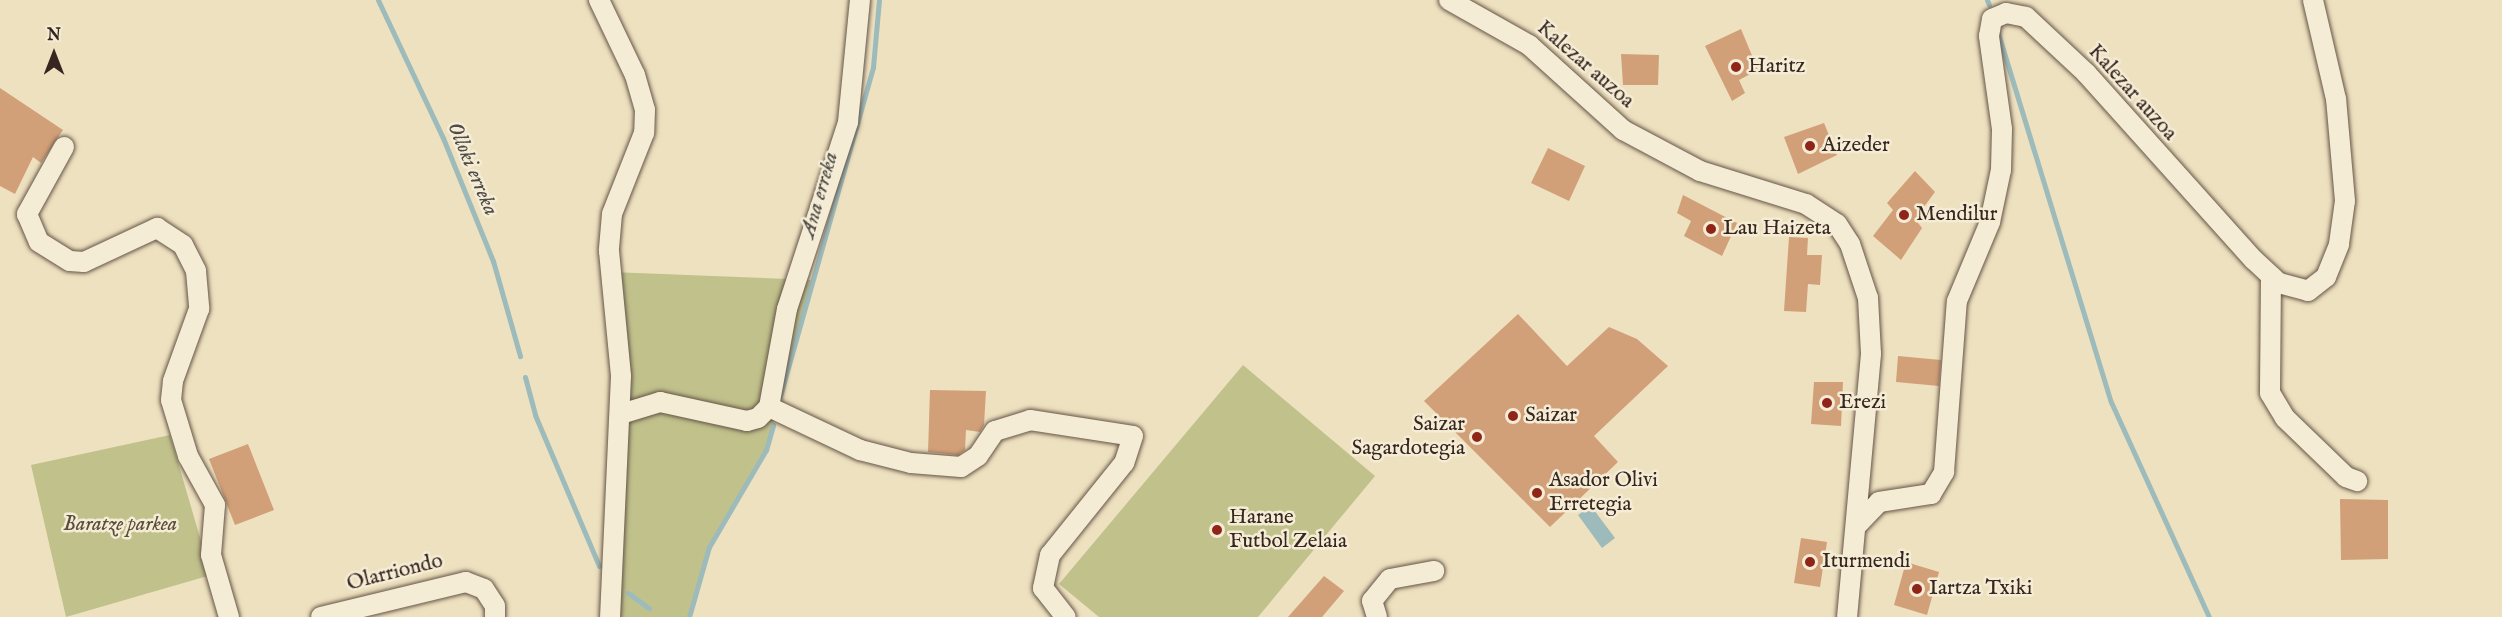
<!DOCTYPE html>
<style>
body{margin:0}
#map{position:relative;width:2502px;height:617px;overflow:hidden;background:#eee1bf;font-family:"IM FELL English",serif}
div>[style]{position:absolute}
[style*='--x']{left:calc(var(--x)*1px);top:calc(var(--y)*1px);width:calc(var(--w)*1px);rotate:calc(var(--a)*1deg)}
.green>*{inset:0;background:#c1c18c}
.water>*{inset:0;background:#9dbbbb}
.stream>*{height:5px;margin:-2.5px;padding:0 2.5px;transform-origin:2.5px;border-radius:2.5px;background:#9dbbbb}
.building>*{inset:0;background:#d2a078}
.roads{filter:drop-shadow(0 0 2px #655548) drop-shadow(0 0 2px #655548)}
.minor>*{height:20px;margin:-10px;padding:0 10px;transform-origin:10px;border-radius:10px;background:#f4ecd5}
.dots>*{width:16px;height:16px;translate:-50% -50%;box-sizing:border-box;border:3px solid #f4ecd5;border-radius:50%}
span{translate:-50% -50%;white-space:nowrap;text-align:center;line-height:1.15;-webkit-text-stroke:5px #f4ecd5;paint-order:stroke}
.street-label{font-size:21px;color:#372620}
.poi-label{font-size:21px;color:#372620}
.left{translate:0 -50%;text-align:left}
.right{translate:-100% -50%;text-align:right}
.park-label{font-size:21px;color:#5a4d3b;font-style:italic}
.water-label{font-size:22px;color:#504b47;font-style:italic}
.north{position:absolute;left:24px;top:24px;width:60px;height:60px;-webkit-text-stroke:4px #f4ecd5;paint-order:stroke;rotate:0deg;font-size:16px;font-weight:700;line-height:24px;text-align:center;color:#372620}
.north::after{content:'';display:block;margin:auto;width:21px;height:27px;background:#372620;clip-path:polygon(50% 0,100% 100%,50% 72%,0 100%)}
</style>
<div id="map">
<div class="green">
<i style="clip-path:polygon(611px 272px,813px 280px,766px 450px,709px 547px,689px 617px,610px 617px)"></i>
<i style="clip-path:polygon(1243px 365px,1375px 476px,1258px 617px,1099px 617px,1059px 584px)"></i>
<i style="clip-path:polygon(170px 435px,211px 575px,66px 617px,31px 465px)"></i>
</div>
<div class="water">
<i style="clip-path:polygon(1591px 506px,1615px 538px,1602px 548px,1578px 515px)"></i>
</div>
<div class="stream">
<i style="--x:378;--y:0;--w:153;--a:64.8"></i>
<i style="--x:443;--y:138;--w:133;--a:67.9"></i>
<i style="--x:493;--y:261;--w:99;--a:74.1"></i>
<i style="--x:1987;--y:0;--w:5;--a:68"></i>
<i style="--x:1998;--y:33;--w:386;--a:73"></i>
<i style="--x:2111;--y:402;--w:236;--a:65.5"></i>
<i style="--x:525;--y:377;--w:39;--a:75"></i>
<i style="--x:535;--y:415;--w:164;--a:67"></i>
<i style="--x:780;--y:396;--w:342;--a:-74.2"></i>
<i style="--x:873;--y:67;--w:67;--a:-84.9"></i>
<i style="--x:628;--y:593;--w:26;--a:36"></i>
<i style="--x:689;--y:617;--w:73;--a:-74.1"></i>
<i style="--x:709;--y:547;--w:113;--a:-59.6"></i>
<i style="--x:766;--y:450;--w:26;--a:-74"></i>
</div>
<div class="building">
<i style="clip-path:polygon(1741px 29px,1758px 70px,1739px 80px,1745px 93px,1732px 101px,1705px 46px)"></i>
<i style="clip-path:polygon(1621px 54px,1659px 55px,1658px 85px,1623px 85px)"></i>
<i style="clip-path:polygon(0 88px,63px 130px,41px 163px,33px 157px,15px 194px,0 186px)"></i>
<i style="clip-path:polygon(1824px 123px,1837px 155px,1798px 174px,1784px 137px)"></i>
<i style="clip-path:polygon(1548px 148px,1585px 166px,1569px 201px,1531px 183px)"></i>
<i style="clip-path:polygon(1915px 171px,1935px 192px,1915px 219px,1922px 228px,1901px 260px,1873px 236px,1893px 210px,1887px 203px)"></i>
<i style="clip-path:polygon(1683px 195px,1737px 223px,1722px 256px,1684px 236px,1691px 221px,1677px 213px)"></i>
<i style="clip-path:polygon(1789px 237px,1808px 238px,1807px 255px,1822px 255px,1820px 285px,1808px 284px,1806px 312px,1784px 311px)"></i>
<i style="clip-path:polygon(1518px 314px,1567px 366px,1609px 327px,1637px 339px,1668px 366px,1594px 436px,1618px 462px,1550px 527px,1424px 401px)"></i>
<i style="clip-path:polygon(1898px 356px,1941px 360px,1939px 386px,1896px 382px)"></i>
<i style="clip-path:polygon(1814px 382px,1843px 382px,1841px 426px,1811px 424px)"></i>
<i style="clip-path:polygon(930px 390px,986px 391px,984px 425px,980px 432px,966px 430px,965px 450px,958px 455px,928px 452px)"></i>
<i style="clip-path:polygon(248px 444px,274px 510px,235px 525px,209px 459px)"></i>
<i style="clip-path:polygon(2340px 499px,2388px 500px,2388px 559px,2341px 560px)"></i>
<i style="clip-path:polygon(1801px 538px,1827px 542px,1820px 587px,1794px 583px)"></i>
<i style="clip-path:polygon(1906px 562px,1939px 572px,1927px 615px,1894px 605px)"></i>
<i style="clip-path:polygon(1324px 576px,1344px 591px,1322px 617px,1288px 617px)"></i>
</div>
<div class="roads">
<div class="minor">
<i style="--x:599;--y:0;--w:83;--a:64.4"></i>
<i style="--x:635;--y:75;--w:36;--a:74"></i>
<i style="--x:645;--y:110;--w:23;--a:92"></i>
<i style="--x:644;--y:133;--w:87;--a:111.6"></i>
<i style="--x:612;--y:214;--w:37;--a:95"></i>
<i style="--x:609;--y:251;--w:126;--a:84.5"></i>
<i style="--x:621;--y:376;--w:241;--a:92.6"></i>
<i style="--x:1449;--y:0;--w:92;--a:29.4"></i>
<i style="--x:1529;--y:45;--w:127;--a:42.1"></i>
<i style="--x:1623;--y:130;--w:87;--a:28"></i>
<i style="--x:1700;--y:171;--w:111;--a:17.3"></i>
<i style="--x:1806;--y:204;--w:37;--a:33"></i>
<i style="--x:1837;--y:224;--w:24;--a:57"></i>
<i style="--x:1850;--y:244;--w:57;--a:71.6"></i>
<i style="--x:1868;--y:298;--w:56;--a:86.9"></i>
<i style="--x:1871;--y:354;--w:264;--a:95.2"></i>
<i style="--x:64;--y:147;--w:77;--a:118.9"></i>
<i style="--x:27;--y:214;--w:30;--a:67"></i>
<i style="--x:39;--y:242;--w:36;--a:32"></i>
<i style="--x:70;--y:261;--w:14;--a:4"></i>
<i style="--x:84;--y:262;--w:81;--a:-25"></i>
<i style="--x:157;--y:228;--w:31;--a:33"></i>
<i style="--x:183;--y:245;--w:29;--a:63"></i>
<i style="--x:196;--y:271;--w:38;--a:85"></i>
<i style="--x:199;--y:309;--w:77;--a:109.9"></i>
<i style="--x:173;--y:381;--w:19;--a:96"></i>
<i style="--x:171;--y:400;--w:59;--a:73.1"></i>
<i style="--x:188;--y:456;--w:56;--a:61.1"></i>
<i style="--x:215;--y:505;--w:50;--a:94.6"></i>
<i style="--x:211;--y:555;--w:65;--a:73.8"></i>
<i style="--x:2271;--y:276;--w:117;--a:90.5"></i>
<i style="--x:2270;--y:393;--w:29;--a:59"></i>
<i style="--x:2285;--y:418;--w:85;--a:44"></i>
<i style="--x:2346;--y:477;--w:12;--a:20"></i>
<i style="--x:769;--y:407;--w:101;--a:25.3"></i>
<i style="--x:860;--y:450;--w:53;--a:14.3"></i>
<i style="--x:911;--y:463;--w:50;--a:4.6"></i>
<i style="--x:961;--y:467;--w:20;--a:-33"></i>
<i style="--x:978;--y:456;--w:30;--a:-56"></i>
<i style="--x:995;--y:431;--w:37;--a:-17"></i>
<i style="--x:1030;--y:420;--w:104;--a:8.8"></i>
<i style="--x:1133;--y:436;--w:28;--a:108"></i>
<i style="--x:1124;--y:463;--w:118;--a:128.8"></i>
<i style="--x:1050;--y:555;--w:34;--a:102"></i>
<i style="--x:1043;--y:588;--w:37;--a:52"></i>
<i style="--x:621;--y:414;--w:41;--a:-17.1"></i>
<i style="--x:660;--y:402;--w:89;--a:12.3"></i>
<i style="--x:747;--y:421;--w:11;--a:-15"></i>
<i style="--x:758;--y:418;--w:16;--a:-45"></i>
<i style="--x:769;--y:407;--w:100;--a:-79.6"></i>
<i style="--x:787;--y:309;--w:197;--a:-71.9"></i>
<i style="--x:848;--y:122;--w:123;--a:-84.4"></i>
<i style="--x:1858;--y:524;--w:30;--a:-46"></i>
<i style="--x:1879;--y:502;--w:53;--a:-8.7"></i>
<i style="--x:1931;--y:494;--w:26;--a:-59"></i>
<i style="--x:1944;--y:472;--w:171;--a:-85.7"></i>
<i style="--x:1957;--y:301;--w:86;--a:-67.3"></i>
<i style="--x:1990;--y:222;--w:53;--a:-78.1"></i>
<i style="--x:2001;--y:170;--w:41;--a:-88.6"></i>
<i style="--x:2002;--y:129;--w:94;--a:-98"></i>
<i style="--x:1989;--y:36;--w:17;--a:-80"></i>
<i style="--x:1992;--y:19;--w:15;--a:-23"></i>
<i style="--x:2006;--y:13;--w:20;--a:11"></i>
<i style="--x:2026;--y:17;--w:82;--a:43"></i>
<i style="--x:2086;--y:73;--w:251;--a:48.1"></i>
<i style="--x:2254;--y:260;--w:34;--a:43"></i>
<i style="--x:2279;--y:283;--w:30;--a:15"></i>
<i style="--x:2308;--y:291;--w:23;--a:-38"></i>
<i style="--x:2326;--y:277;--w:35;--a:-68"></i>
<i style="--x:2339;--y:244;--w:43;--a:-82.1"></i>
<i style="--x:2345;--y:201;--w:102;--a:-95"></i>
<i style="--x:2336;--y:99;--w:102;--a:-103.1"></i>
<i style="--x:321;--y:617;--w:149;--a:-13.6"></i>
<i style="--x:466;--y:582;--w:19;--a:21"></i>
<i style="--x:484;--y:589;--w:20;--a:57"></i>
<i style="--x:495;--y:606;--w:11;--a:90"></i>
<i style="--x:1377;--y:617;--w:17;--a:-107"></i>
<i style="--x:1372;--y:601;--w:28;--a:-51"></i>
<i style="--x:1390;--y:579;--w:45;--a:-10.3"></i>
</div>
</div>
<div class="dots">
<i style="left:1736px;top:67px;background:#8f2418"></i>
<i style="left:1810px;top:146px;background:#8f2418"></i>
<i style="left:1904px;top:215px;background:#8f2418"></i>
<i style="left:1711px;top:229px;background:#8f2418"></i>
<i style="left:1827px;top:403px;background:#8f2418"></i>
<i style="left:1513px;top:416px;background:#8f2418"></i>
<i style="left:1477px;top:437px;background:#8f2418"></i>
<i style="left:1537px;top:493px;background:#8f2418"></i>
<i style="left:1217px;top:530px;background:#8f2418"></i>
<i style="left:1810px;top:562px;background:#8f2418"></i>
<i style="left:1917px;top:589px;background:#8f2418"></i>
</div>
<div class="street-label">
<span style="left:1585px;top:65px;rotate:41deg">Kalezar auzoa</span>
<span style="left:2132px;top:93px;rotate:48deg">Kalezar auzoa</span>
<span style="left:395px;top:573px;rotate:-14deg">Olarriondo</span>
</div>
<div class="poi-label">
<span class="left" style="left:1748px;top:67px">Haritz</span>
<span class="left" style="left:1822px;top:146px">Aizeder</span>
<span class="left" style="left:1916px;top:215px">Mendilur</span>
<span class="left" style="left:1723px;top:229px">Lau Haizeta</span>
<span class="left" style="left:1839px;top:403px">Erezi</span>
<span class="left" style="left:1525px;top:416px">Saizar</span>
<span class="right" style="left:1465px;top:437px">Saizar<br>Sagardotegia</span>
<span class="left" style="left:1549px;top:493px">Asador Olivi<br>Erretegia</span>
<span class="left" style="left:1229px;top:530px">Harane<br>Futbol Zelaia</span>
<span class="left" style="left:1822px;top:562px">Iturmendi</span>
<span class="left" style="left:1929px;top:589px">Iartza Txiki</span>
</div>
<div class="park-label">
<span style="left:120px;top:525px">Baratze parkea</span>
</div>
<div class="water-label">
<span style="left:472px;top:169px;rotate:67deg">Olloki erreka</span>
<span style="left:820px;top:195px;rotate:-74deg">Ana erreka</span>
</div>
<div class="north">N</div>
</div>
